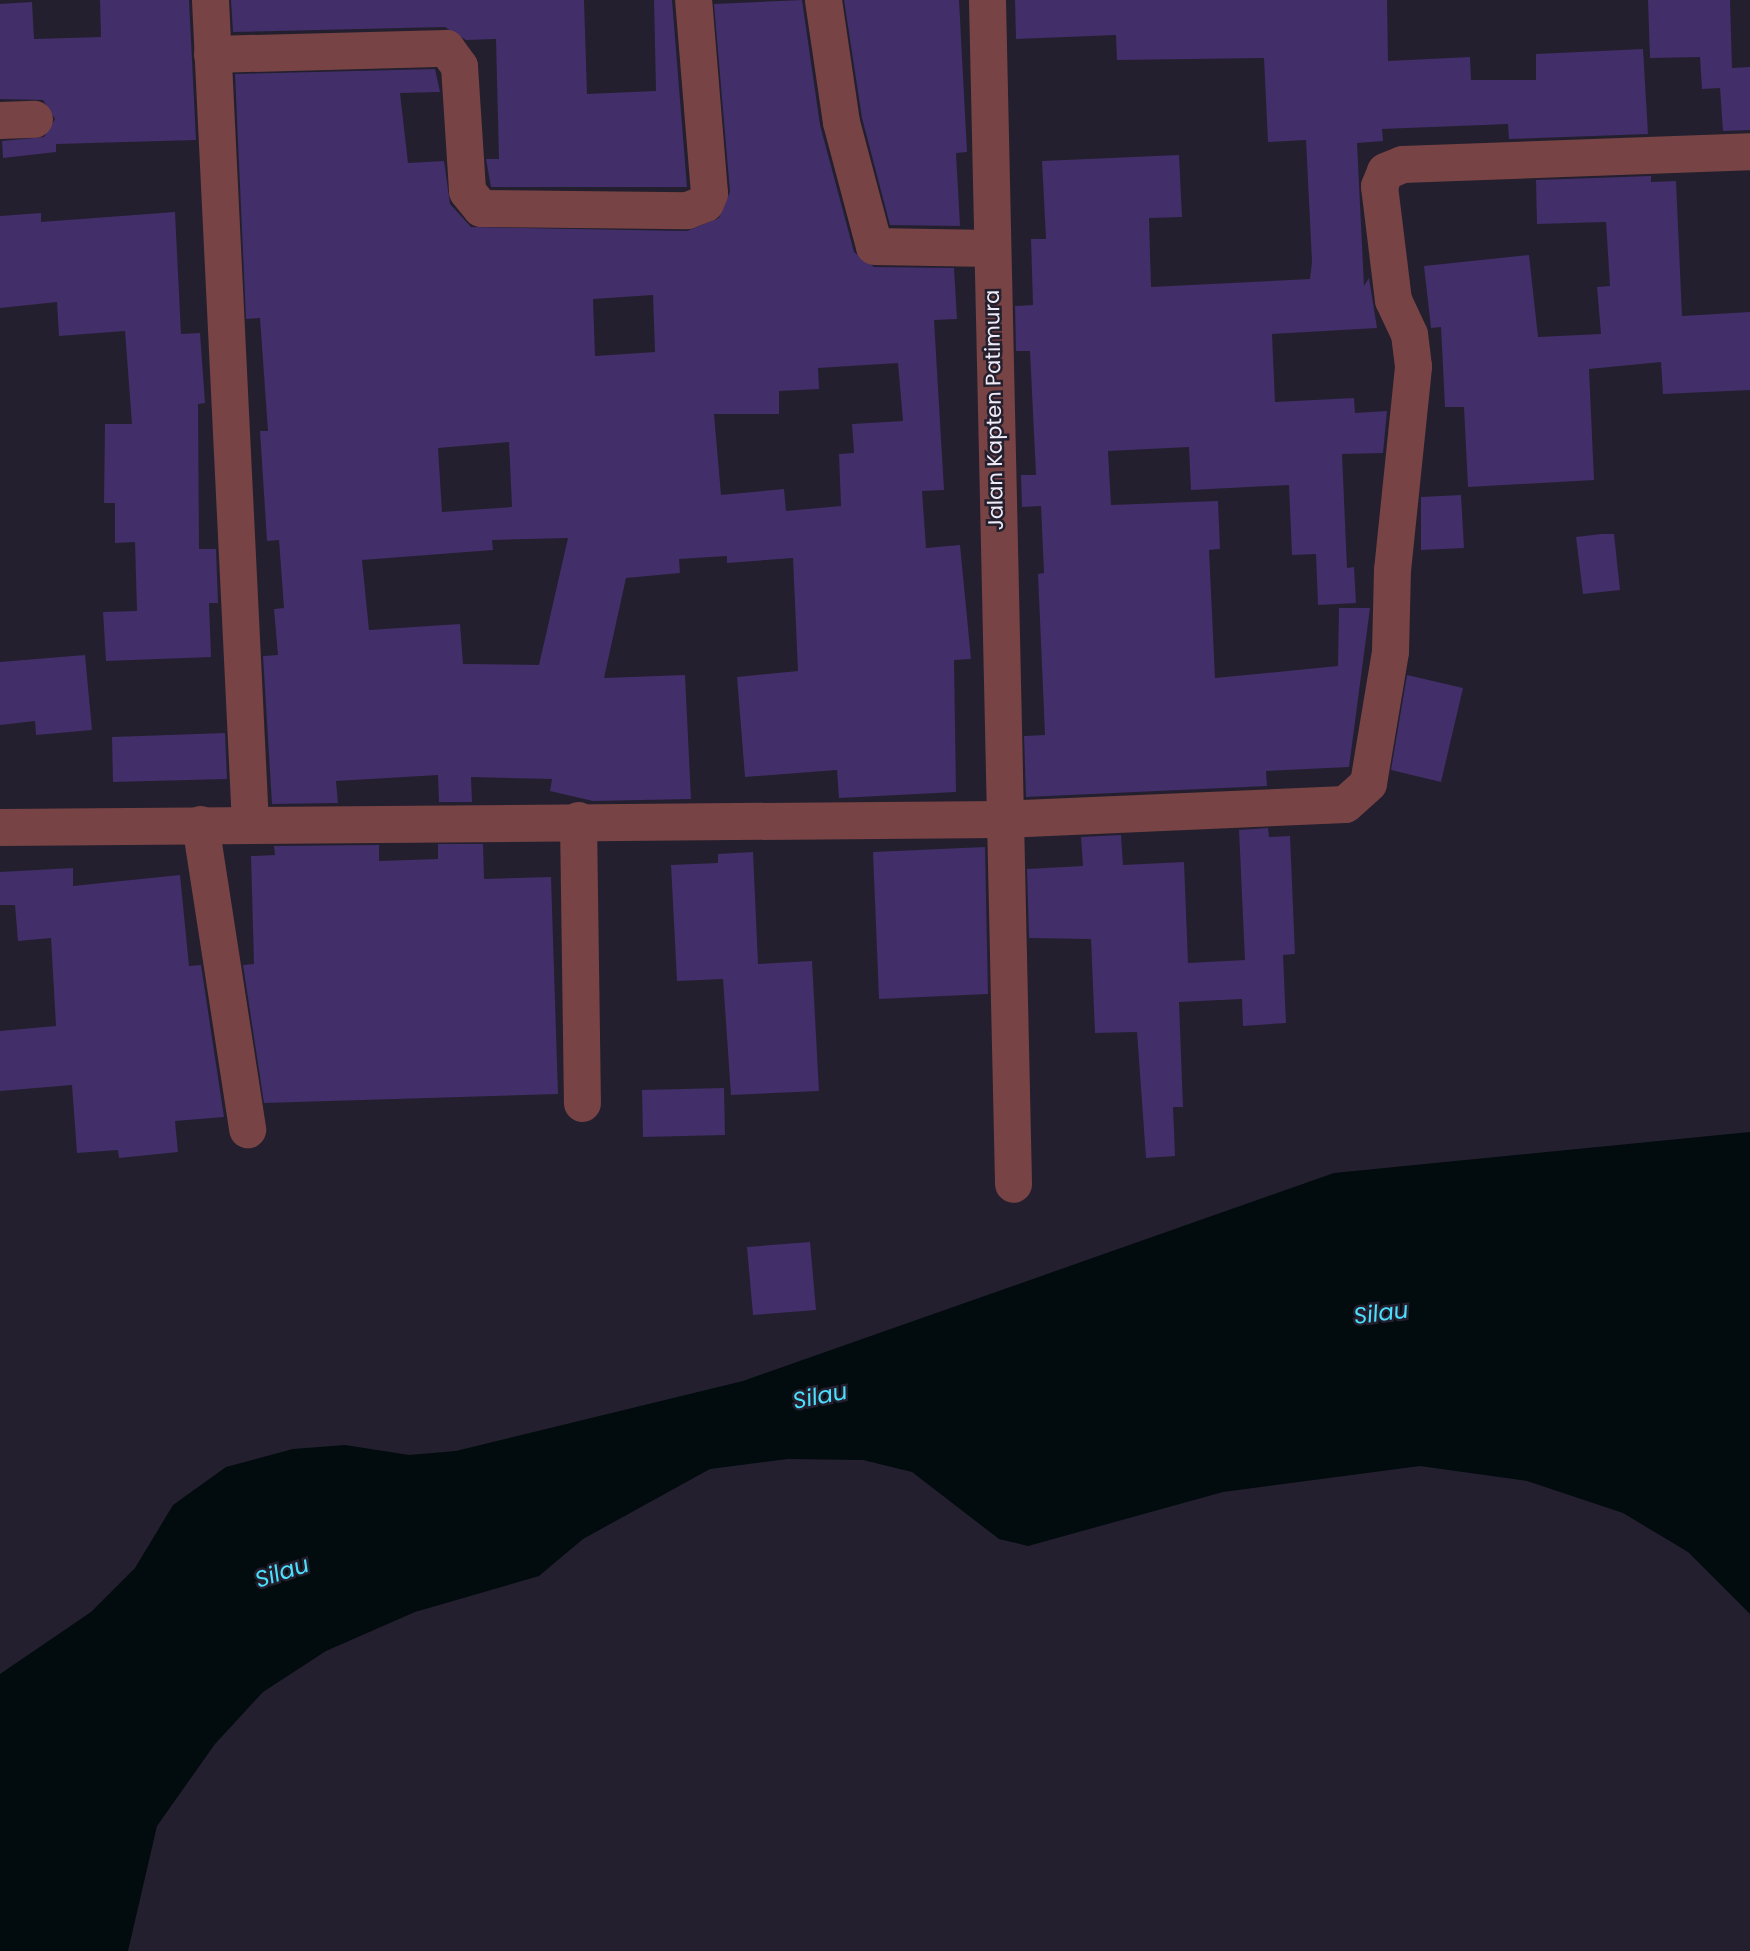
<!DOCTYPE html>
<style>
body{margin:0}
#map{position:relative;width:1750px;height:1951px;overflow:hidden;background:#231f2e;font-family:Poppins,sans-serif}
div>[style]{position:absolute}
[style*='--x']{left:calc(var(--x)*1px);top:calc(var(--y)*1px);width:calc(var(--w)*1px);rotate:calc(var(--a)*1deg)}
.water>*{inset:0;background:#020b0e}
.building>*{inset:0;background:#422e68}
.minor>*{height:37px;margin:-18.5px;padding:0 18.5px;transform-origin:18.5px;border-radius:18.5px;background:#774344}
span{translate:-50% -50%;white-space:nowrap;text-align:center;line-height:1.15;-webkit-text-stroke:5px #231f2e;paint-order:stroke}
.street-label{font-size:21px;color:#efecf7}
.water-label{font-size:23px;color:#4ce0fd;font-style:italic}
</style>
<div id="map">
<div class="water">
<i style="clip-path:polygon(1750px 1132px,1750px 1614px,1688px 1552px,1623px 1513px,1527px 1481px,1420px 1466px,1223px 1492px,1028px 1546px,999px 1539px,912px 1472px,863px 1460px,788px 1459px,710px 1469px,583px 1539px,539px 1576px,415px 1612px,326px 1651px,263px 1692px,215px 1744px,157px 1826px,128px 1951px,0 1951px,0 1674px,91px 1612px,135px 1568px,173px 1505px,226px 1467px,293px 1449px,345px 1445px,409px 1455px,456px 1451px,743px 1381px,1334px 1173px)"></i>
</div>
<div class="building">
<i style="clip-path:polygon(100px 0,189px 0,196px 140px,56px 144px,56px 152px,3px 158px,2px 141px,44px 137px,55px 119px,43px 100px,0 99px,0 4px,32px 2px,34px 39px,101px 37px)"></i>
<i style="clip-path:polygon(231px 0,584px 0,587px 94px,656px 91px,654px 0,672px 0,687px 187px,491px 187px,486px 159px,499px 159px,496px 39px,466px 40px,445px 27px,233px 32px)"></i>
<i style="clip-path:polygon(evenodd,802px 0,820px 125px,854px 252px,874px 267px,954px 268px,957px 319px,934px 320px,944px 490px,922px 491px,926px 548px,960px 545px,971px 659px,954px 660px,956px 792px,839px 798px,837px 770px,745px 777px,737px 677px,798px 671px,793px 558px,727px 563px,727px 556px,679px 559px,680px 573px,626px 578px,604px 678px,685px 675px,691px 799px,593px 801px,550px 791px,552px 779px,471px 777px,472px 802px,439px 802px,438px 775px,336px 781px,338px 803px,272px 804px,263px 656px,278px 655px,274px 609px,284px 608px,279px 540px,267px 541px,260px 431px,268px 431px,260px 318px,246px 319px,235px 74px,435px 69px,440px 92px,400px 93px,408px 163px,444px 161px,450px 204px,471px 227px,687px 231px,719px 218px,730px 192px,714px 4px,802px 0,653px 295px,655px 352px,595px 356px,593px 299px,653px 295px,802px 0,898px 363px,903px 421px,852px 424px,854px 453px,839px 454px,841px 506px,786px 511px,784px 489px,721px 495px,714px 414px,779px 414px,779px 391px,819px 389px,818px 368px,898px 363px,802px 0,509px 442px,512px 507px,442px 512px,438px 448px,509px 442px,802px 0,568px 538px,539px 665px,463px 664px,460px 624px,369px 630px,362px 560px,493px 550px,492px 540px,568px 538px)"></i>
<i style="clip-path:polygon(844px 0,959px 0,967px 152px,956px 153px,960px 226px,890px 225px,862px 118px)"></i>
<i style="clip-path:polygon(1015px 0,1387px 0,1388px 61px,1470px 57px,1471px 80px,1536px 80px,1536px 54px,1643px 49px,1648px 134px,1509px 139px,1508px 124px,1382px 129px,1383px 141px,1357px 143px,1364px 286px,1369px 278px,1377px 328px,1272px 334px,1275px 402px,1354px 398px,1355px 413px,1387px 411px,1383px 453px,1342px 454px,1347px 568px,1354px 567px,1356px 603px,1318px 605px,1316px 554px,1292px 555px,1289px 485px,1191px 490px,1189px 447px,1108px 451px,1111px 505px,1218px 501px,1220px 549px,1209px 550px,1215px 678px,1338px 666px,1339px 608px,1370px 608px,1349px 767px,1266px 771px,1267px 786px,1026px 797px,1024px 736px,1045px 735px,1038px 574px,1044px 573px,1041px 506px,1022px 507px,1021px 475px,1036px 475px,1030px 351px,1016px 351px,1015px 306px,1033px 305px,1031px 239px,1046px 239px,1042px 161px,1179px 155px,1182px 217px,1149px 218px,1151px 287px,1310px 279px,1312px 262px,1306px 140px,1268px 142px,1264px 58px,1117px 60px,1116px 35px,1016px 39px)"></i>
<i style="clip-path:polygon(1648px 0,1730px 0,1732px 68px,1750px 67px,1750px 130px,1723px 131px,1720px 88px,1702px 89px,1700px 57px,1650px 58px)"></i>
<i style="clip-path:polygon(1651px 176px,1651px 182px,1676px 181px,1682px 316px,1750px 312px,1750px 390px,1663px 394px,1661px 362px,1589px 369px,1594px 480px,1468px 487px,1464px 407px,1445px 407px,1441px 327px,1431px 328px,1424px 266px,1529px 255px,1538px 337px,1601px 334px,1597px 287px,1610px 286px,1606px 222px,1537px 224px,1536px 180px)"></i>
<i style="clip-path:polygon(175px 212px,181px 334px,200px 333px,205px 403px,198px 404px,199px 549px,216px 549px,218px 603px,209px 603px,211px 657px,106px 661px,103px 612px,137px 611px,135px 542px,115px 543px,115px 503px,104px 503px,105px 424px,132px 424px,125px 331px,59px 336px,57px 302px,0 308px,0 216px,41px 213px,41px 222px)"></i>
<i style="clip-path:polygon(1461px 495px,1464px 548px,1421px 550px,1421px 497px)"></i>
<i style="clip-path:polygon(1601px 534px,1614px 534px,1620px 590px,1583px 594px,1576px 537px)"></i>
<i style="clip-path:polygon(85px 655px,92px 730px,36px 735px,35px 721px,0 725px,0 662px)"></i>
<i style="clip-path:polygon(1407px 675px,1463px 688px,1441px 782px,1391px 770px)"></i>
<i style="clip-path:polygon(225px 733px,227px 779px,113px 782px,112px 737px)"></i>
<i style="clip-path:polygon(1268px 828px,1269px 837px,1290px 836px,1295px 954px,1283px 955px,1286px 1023px,1243px 1026px,1242px 999px,1179px 1002px,1183px 1107px,1173px 1107px,1175px 1156px,1146px 1158px,1137px 1032px,1095px 1033px,1091px 939px,1029px 938px,1027px 869px,1083px 866px,1081px 837px,1121px 835px,1123px 865px,1184px 862px,1188px 963px,1245px 960px,1239px 830px)"></i>
<i style="clip-path:polygon(438px 844px,483px 844px,484px 879px,551px 877px,558px 1094px,264px 1103px,243px 965px,254px 964px,251px 856px,275px 855px,274px 846px,379px 845px,379px 861px,438px 859px)"></i>
<i style="clip-path:polygon(985px 847px,988px 994px,879px 999px,873px 852px)"></i>
<i style="clip-path:polygon(753px 852px,758px 964px,812px 961px,819px 1091px,731px 1095px,723px 979px,677px 981px,671px 865px,718px 863px,718px 854px)"></i>
<i style="clip-path:polygon(73px 868px,73px 886px,180px 875px,189px 966px,201px 965px,224px 1117px,175px 1121px,178px 1152px,119px 1158px,118px 1150px,77px 1153px,72px 1085px,0 1091px,0 1031px,56px 1026px,51px 938px,18px 941px,15px 905px,0 905px,0 872px)"></i>
<i style="clip-path:polygon(724px 1088px,725px 1135px,643px 1137px,642px 1090px)"></i>
<i style="clip-path:polygon(810px 1242px,816px 1310px,753px 1315px,747px 1247px)"></i>
</div>
<div class="minor">
<i style="--x:210;--y:0;--w:826;--a:87.22"></i>
<i style="--x:823;--y:0;--w:123;--a:81.6"></i>
<i style="--x:841;--y:122;--w:128;--a:75.1"></i>
<i style="--x:874;--y:246;--w:117;--a:1"></i>
<i style="--x:987;--y:0;--w:1184;--a:88.74"></i>
<i style="--x:212;--y:54;--w:234;--a:-1.5"></i>
<i style="--x:446;--y:48;--w:22;--a:54"></i>
<i style="--x:459;--y:66;--w:125;--a:86.3"></i>
<i style="--x:467;--y:191;--w:22;--a:51"></i>
<i style="--x:481;--y:208;--w:206;--a:0.6"></i>
<i style="--x:687;--y:210;--w:19;--a:-21"></i>
<i style="--x:705;--y:203;--w:11;--a:-68"></i>
<i style="--x:709;--y:193;--w:194;--a:-94.7"></i>
<i style="--x:0;--y:120;--w:34;--a:-2"></i>
<i style="--x:578;--y:820;--w:283;--a:89.2"></i>
<i style="--x:200;--y:824;--w:309;--a:81.2"></i>
<i style="--x:0;--y:827;--w:1001;--a:-0.46"></i>
<i style="--x:1001;--y:819;--w:344;--a:-2.5"></i>
<i style="--x:1345;--y:804;--w:31;--a:-42"></i>
<i style="--x:1368;--y:783;--w:134;--a:-80.5"></i>
<i style="--x:1390;--y:651;--w:81;--a:-88.6"></i>
<i style="--x:1392;--y:570;--w:205;--a:-84.1"></i>
<i style="--x:1413;--y:366;--w:32;--a:-97"></i>
<i style="--x:1409;--y:334;--w:38;--a:-115"></i>
<i style="--x:1393;--y:300;--w:115;--a:-97"></i>
<i style="--x:1379;--y:186;--w:16;--a:-68"></i>
<i style="--x:1385;--y:171;--w:18;--a:-22"></i>
<i style="--x:1402;--y:164;--w:348;--a:-2.1"></i>
</div>
<div class="street-label">
<span style="left:994px;top:410px;rotate:-91deg">Jalan Kapten Patimura</span>
</div>
<div class="water-label">
<span style="left:1381px;top:1313px;rotate:-7deg">Silau</span>
<span style="left:820px;top:1396px;rotate:-11deg">Silau</span>
<span style="left:282px;top:1572px;rotate:-18deg">Silau</span>
</div>
</div>
